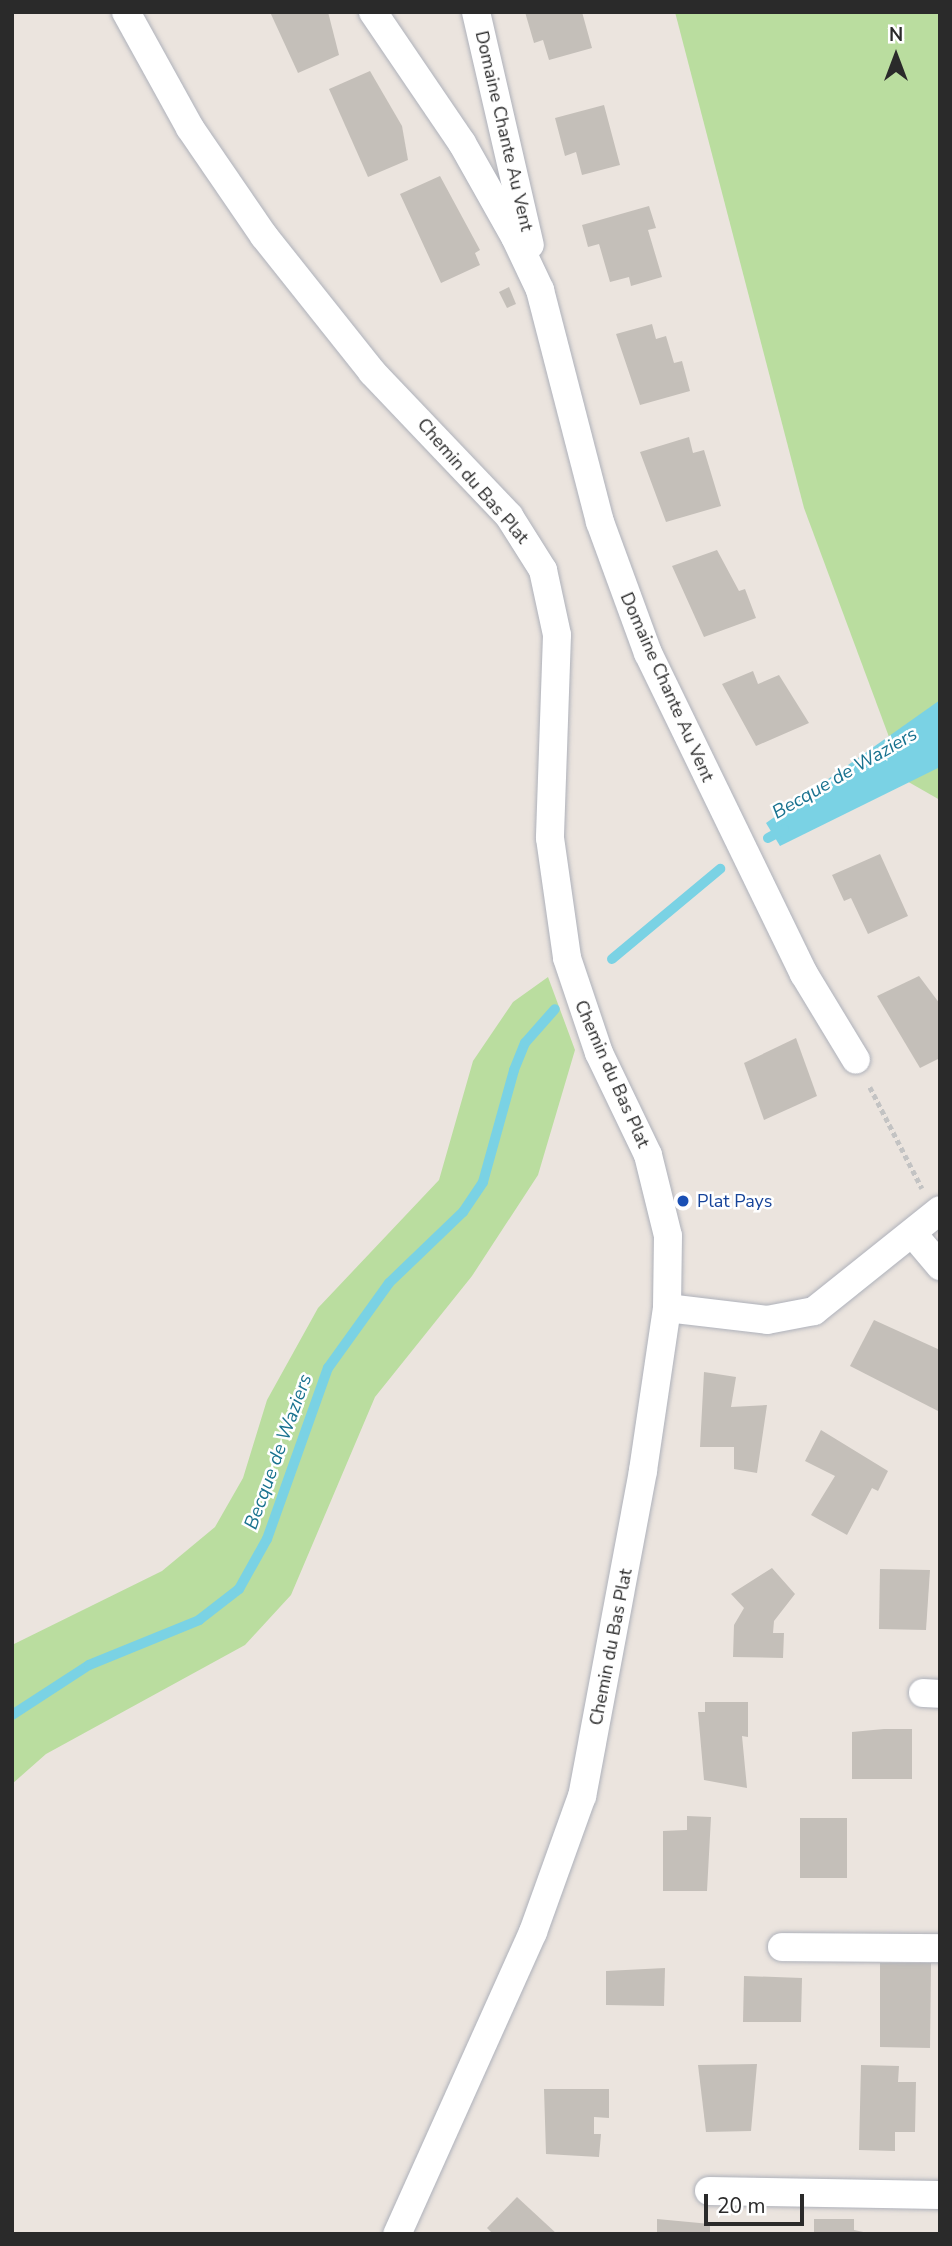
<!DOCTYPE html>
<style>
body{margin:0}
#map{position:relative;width:952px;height:2246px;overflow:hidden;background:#ebe4de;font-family:"Nunito Sans",sans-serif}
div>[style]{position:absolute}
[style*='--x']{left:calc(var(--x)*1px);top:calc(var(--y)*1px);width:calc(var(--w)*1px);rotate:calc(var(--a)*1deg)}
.green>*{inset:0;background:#badd9f}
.water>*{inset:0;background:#7ad2e4}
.stream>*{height:10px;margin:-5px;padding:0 5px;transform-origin:5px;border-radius:5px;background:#7ad2e4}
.building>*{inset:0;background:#c4bfb9}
.path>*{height:4.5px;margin-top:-2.25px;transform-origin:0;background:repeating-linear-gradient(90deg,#c3c3c3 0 5px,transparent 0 8.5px)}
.roads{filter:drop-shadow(0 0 2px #aeb1ba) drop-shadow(0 0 2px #aeb1ba)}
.minor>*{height:28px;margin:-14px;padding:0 14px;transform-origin:14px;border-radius:14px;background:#fff}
.dots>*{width:19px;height:19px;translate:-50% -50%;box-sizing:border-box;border:4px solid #fff;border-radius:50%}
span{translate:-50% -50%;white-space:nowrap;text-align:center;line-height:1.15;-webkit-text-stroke:5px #fff;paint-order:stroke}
.street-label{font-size:18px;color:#2a2a2a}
.transit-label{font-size:18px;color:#164399}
.left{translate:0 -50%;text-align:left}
.water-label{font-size:19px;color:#19728f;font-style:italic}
.frame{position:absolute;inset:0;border:14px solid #2a2a2a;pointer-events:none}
.north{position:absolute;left:861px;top:21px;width:70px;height:70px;-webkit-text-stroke:5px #fff;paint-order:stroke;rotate:0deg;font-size:19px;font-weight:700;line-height:28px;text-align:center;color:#2a2a2a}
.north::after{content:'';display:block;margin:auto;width:24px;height:32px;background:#2a2a2a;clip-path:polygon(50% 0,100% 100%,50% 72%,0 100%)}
.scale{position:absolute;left:704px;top:2194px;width:100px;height:32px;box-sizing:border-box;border:4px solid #2a2a2a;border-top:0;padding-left:9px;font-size:21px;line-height:24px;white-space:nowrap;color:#2a2a2a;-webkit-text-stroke:5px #fff;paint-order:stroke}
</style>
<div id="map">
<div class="green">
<i style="clip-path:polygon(675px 12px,940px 12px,940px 800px,905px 780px,804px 508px)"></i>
<i style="clip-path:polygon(548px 977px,575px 1050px,538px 1175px,472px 1276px,375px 1397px,291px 1595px,245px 1645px,46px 1754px,12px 1784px,12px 1645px,162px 1571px,215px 1527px,243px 1478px,267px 1400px,318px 1308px,439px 1180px,473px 1061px,513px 1002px)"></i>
</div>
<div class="water">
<i style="clip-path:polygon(940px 700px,940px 767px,780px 846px,766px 823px)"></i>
</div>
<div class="stream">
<i style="--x:768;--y:838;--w:18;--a:-29"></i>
<i style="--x:612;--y:959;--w:141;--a:-39.8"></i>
<i style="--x:12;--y:1715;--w:92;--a:-33"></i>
<i style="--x:89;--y:1665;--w:119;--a:-22.2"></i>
<i style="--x:199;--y:1620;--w:51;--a:-37.8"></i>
<i style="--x:239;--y:1589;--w:57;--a:-60.8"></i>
<i style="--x:267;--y:1539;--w:182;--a:-70.4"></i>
<i style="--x:328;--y:1368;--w:105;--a:-54.3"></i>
<i style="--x:389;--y:1283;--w:103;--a:-43.8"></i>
<i style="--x:463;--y:1212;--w:36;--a:-56"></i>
<i style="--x:483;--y:1182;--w:116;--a:-74.5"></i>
<i style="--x:514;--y:1070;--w:29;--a:-68"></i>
<i style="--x:525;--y:1043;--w:45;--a:-48.6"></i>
</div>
<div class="building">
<i style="clip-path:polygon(270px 12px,328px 12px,339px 55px,298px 73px)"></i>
<i style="clip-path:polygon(525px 12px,582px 12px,592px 48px,549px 60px,543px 40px,534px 43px)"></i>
<i style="clip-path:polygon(370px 71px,402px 126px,408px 160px,368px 177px,329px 89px)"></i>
<i style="clip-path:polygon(604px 105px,620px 165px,582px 175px,576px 152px,565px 156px,555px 118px)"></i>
<i style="clip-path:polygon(440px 176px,480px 250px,475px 253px,480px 265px,441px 283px,400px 194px)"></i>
<i style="clip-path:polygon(649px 206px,656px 228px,648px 230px,662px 277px,631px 286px,629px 277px,610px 282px,599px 244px,588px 247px,582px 225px)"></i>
<i style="clip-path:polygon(509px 287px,516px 304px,507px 308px,499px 292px)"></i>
<i style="clip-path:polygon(652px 324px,656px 339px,666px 336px,674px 363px,682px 361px,690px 391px,640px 405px,616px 334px)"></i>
<i style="clip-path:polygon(689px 437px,693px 453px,704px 450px,721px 506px,666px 522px,640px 452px)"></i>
<i style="clip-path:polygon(717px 550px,739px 591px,745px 589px,756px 618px,704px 637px,672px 566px)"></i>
<i style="clip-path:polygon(753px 671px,758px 684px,779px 675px,809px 723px,756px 746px,722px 684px)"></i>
<i style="clip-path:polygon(880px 854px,908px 916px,868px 934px,851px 898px,844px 901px,832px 875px)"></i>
<i style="clip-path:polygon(919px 976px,940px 1004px,940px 1058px,920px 1068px,877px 996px)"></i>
<i style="clip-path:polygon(796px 1038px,817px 1096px,764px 1120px,744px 1063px)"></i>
<i style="clip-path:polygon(874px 1320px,940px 1350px,940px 1412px,850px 1366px)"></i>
<i style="clip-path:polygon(704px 1372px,736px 1377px,731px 1407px,767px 1405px,757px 1473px,734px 1469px,734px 1447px,700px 1447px)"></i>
<i style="clip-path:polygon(821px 1430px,888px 1471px,878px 1491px,872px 1488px,847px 1535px,811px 1515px,835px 1476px,805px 1461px)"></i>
<i style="clip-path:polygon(772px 1568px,795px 1594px,774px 1621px,773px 1633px,784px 1633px,783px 1658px,733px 1657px,734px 1625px,744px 1608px,731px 1594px)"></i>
<i style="clip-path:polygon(880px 1569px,930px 1570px,926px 1630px,879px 1629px)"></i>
<i style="clip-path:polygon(705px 1702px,748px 1702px,748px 1737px,742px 1736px,747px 1788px,704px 1780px,698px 1712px,705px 1712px)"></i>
<i style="clip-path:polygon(884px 1729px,912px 1729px,912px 1779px,852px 1779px,852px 1732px)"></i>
<i style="clip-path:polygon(687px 1816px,711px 1817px,707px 1891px,663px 1891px,663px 1831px,687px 1830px)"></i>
<i style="clip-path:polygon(800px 1818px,847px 1818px,847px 1878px,800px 1878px)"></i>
<i style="clip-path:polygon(880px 1963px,931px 1963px,930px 2048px,880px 2047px)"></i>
<i style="clip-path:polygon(665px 1968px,664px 2006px,606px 2005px,606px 1971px)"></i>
<i style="clip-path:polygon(744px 1976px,802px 1978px,801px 2022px,743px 2022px)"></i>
<i style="clip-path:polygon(757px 2064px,751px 2131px,706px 2132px,698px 2065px)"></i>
<i style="clip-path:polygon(861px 2065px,899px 2066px,898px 2082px,916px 2082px,915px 2132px,895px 2132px,895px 2151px,859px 2150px)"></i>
<i style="clip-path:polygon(544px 2089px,609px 2089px,609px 2118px,594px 2117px,594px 2134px,601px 2134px,599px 2157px,546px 2154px)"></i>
<i style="clip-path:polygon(517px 2197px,557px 2234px,493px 2234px,487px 2228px)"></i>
<i style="clip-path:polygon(657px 2219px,710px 2224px,710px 2234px,657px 2234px)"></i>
<i style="clip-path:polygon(814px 2219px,854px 2219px,854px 2230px,873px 2234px,814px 2234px)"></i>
</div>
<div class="path">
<i style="--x:870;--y:1087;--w:114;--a:62.8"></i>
</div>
<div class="roads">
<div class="minor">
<i style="--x:126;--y:12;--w:132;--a:61.1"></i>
<i style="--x:190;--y:128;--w:131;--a:55.6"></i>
<i style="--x:264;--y:236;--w:174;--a:51.5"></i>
<i style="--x:372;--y:372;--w:199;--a:46.4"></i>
<i style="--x:509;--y:516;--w:64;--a:57.8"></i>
<i style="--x:543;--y:570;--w:66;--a:77.8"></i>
<i style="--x:557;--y:635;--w:203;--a:92"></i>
<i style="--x:550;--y:838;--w:121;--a:81.9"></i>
<i style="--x:567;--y:958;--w:100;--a:71.4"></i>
<i style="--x:599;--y:1053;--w:113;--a:64.3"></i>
<i style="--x:648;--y:1155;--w:83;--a:76.1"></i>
<i style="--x:668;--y:1236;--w:72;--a:90.8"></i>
<i style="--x:667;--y:1308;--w:165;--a:98.4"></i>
<i style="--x:643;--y:1471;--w:331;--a:100.6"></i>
<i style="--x:582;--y:1796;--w:145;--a:109.8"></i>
<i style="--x:533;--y:1932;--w:331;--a:114.2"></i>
<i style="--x:373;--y:12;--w:158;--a:55.8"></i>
<i style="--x:462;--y:143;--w:108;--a:60.6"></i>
<i style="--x:515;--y:237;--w:59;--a:64.7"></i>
<i style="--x:540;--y:290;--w:240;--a:75.5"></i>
<i style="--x:600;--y:522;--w:140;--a:69.9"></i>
<i style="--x:648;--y:653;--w:357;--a:64.1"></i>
<i style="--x:804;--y:974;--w:100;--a:58.8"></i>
<i style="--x:476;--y:12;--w:239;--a:77"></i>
<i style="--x:913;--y:1234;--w:42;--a:49.8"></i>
<i style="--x:667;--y:1308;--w:101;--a:6.8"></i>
<i style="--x:767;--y:1320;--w:48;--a:-10.8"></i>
<i style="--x:814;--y:1311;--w:161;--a:-38.7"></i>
<i style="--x:923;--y:1693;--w:17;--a:3"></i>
<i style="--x:782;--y:1947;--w:158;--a:0.4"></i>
<i style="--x:709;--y:2191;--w:231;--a:1"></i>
</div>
</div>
<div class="dots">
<i style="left:683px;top:1201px;background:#1a4fb4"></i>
</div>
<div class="street-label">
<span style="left:504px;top:131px;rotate:77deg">Domaine Chante Au Vent</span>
<span style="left:473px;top:481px;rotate:49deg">Chemin du Bas Plat</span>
<span style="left:667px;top:687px;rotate:66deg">Domaine Chante Au Vent</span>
<span style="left:612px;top:1074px;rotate:66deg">Chemin du Bas Plat</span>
<span style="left:611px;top:1647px;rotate:-79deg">Chemin du Bas Plat</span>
</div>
<div class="transit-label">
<span class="left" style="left:697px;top:1201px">Plat Pays</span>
</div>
<div class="water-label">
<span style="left:845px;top:774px;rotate:-30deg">Becque de Waziers</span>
<span style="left:279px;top:1452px;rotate:-70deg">Becque de Waziers</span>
</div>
<div class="frame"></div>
<div class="north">N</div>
<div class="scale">20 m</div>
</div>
